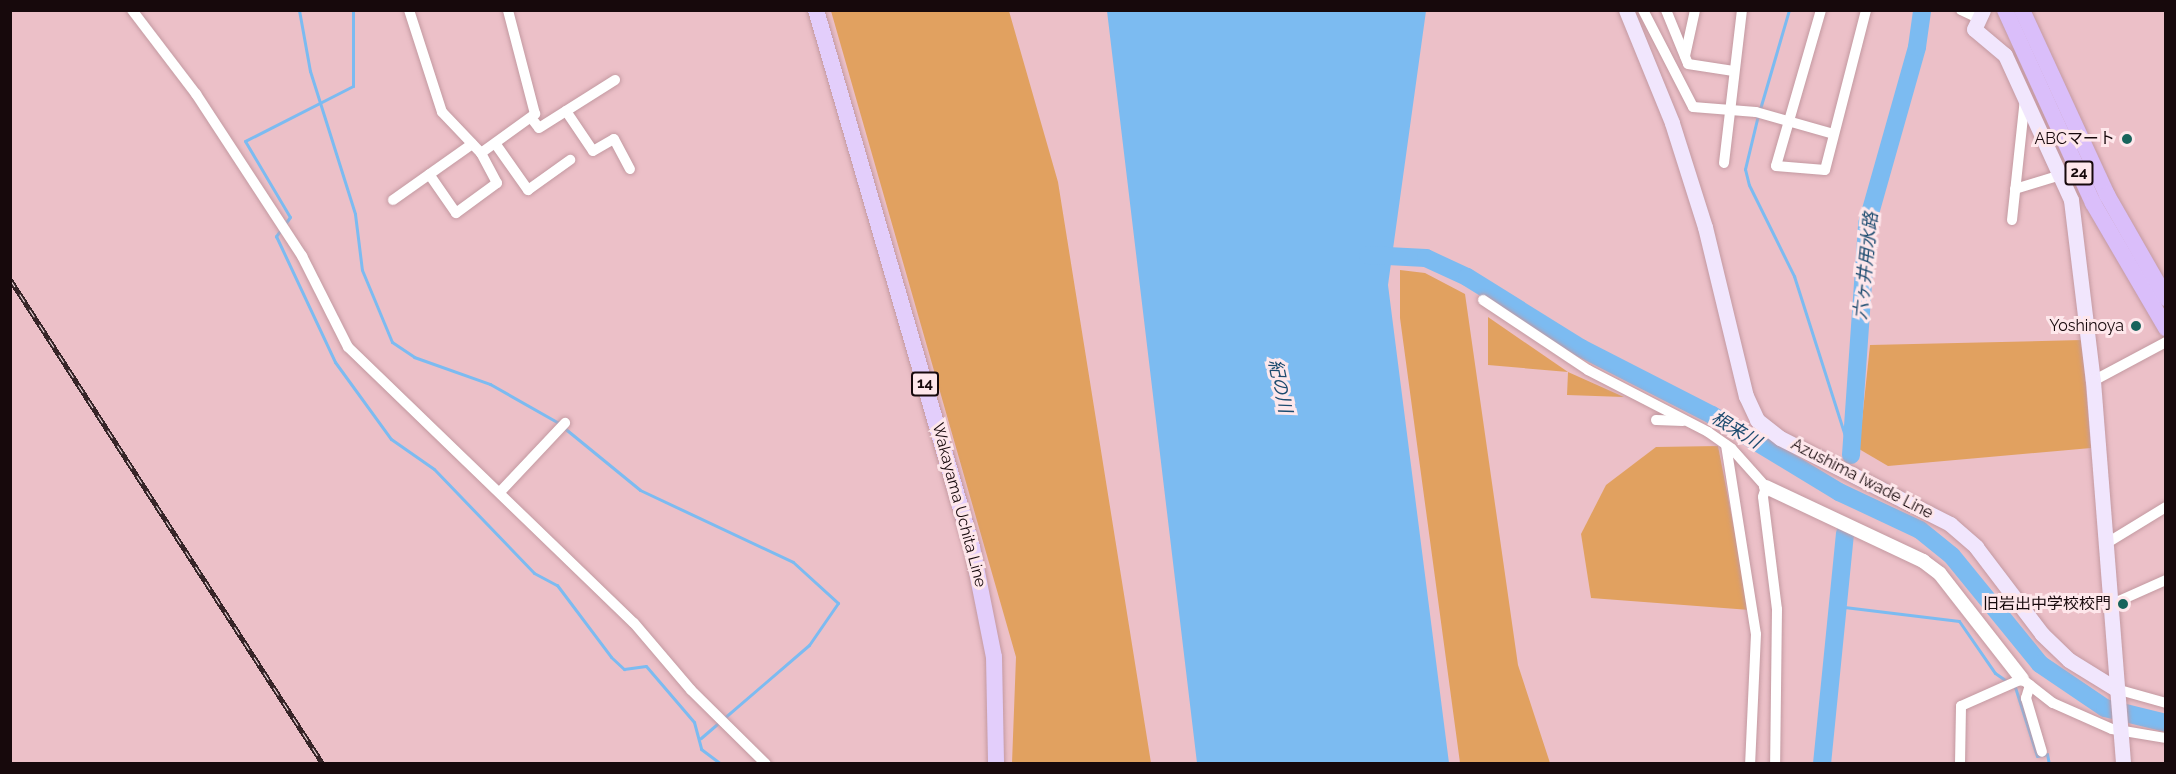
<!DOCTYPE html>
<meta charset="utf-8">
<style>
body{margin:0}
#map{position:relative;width:2176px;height:774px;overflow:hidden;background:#ecc0c8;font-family:Raleway,"Noto Sans JP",sans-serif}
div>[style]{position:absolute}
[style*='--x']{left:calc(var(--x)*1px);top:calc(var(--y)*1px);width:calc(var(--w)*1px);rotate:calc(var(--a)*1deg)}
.green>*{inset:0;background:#e1a160}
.water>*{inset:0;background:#7cbbf1}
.stream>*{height:3px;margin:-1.5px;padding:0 1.5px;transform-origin:1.5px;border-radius:1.5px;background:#7cbbf1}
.river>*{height:18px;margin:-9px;padding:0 9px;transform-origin:9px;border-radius:9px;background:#7cbbf1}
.roads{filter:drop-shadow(0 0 2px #c399a1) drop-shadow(0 0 2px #c399a1)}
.minor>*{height:10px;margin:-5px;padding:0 5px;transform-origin:5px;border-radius:5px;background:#fff}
.tertiary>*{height:14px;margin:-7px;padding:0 7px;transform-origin:7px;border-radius:7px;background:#fff}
.secondary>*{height:15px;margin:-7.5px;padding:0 7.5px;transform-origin:7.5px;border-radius:7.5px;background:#f1e6fd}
.primary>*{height:16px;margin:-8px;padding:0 8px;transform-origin:8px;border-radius:8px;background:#e3cefb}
.trunk>*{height:16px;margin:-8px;padding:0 8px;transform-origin:8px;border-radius:8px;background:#dabefa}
.rail>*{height:5px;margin-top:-2.5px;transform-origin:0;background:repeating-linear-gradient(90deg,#fee7eb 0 9px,#372528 0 18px);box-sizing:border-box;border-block:2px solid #372528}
.dots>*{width:16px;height:16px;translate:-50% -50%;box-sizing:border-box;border:3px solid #fee7eb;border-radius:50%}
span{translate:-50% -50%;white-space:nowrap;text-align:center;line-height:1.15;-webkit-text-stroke:6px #fee7eb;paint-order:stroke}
.shield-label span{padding:2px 4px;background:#fee7eb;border:2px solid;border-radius:4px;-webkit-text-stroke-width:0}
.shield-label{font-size:15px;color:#17090c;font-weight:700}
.poi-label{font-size:16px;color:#17090c}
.right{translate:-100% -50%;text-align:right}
.street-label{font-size:16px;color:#17090c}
.water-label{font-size:18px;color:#1c4b6f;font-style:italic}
.frame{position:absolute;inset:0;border:12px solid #17090c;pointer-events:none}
</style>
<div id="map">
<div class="green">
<i style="clip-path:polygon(831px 11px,1009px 11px,1058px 182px,1151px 763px,1012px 763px,1016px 657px)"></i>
<i style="clip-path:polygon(1400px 270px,1425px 273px,1465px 294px,1518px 665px,1550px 763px,1460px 763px,1400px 318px)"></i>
<i style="clip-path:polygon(1488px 317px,1568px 372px,1624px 397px,1567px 395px,1568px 372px,1488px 365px)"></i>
<i style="clip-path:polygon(2082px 340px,2091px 448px,1888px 466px,1859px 449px,1870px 345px)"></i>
<i style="clip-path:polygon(1718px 446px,1750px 610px,1591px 598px,1581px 534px,1606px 485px,1656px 447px)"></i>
</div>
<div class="water">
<i style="clip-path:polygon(1107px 11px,1426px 11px,1388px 285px,1449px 763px,1197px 763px)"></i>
</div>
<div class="stream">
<i style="--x:299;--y:10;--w:62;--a:79.8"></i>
<i style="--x:310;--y:71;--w:150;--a:72.5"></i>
<i style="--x:355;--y:214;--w:56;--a:82.9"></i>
<i style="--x:362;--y:270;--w:78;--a:67.4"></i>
<i style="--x:392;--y:342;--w:27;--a:34"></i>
<i style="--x:414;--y:357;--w:81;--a:19.6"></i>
<i style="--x:490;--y:384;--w:77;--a:29.6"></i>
<i style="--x:557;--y:422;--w:107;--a:39.3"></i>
<i style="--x:640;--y:490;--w:169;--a:25.2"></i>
<i style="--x:793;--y:562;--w:61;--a:42.3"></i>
<i style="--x:838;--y:603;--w:51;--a:124.6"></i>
<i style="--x:809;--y:645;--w:143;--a:139.3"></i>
<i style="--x:353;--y:10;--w:76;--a:90"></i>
<i style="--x:353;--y:86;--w:121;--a:153"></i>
<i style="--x:245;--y:141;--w:88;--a:59.4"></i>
<i style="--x:290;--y:217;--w:24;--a:126"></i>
<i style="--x:276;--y:236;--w:139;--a:64.9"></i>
<i style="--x:335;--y:362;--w:95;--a:54"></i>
<i style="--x:391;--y:439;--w:52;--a:34.9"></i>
<i style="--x:434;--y:469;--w:144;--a:46.1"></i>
<i style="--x:534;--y:573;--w:26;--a:28"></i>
<i style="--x:557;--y:585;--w:90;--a:53.1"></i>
<i style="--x:611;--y:657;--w:18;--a:43"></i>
<i style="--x:624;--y:669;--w:22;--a:-8"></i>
<i style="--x:646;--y:666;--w:74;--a:49.4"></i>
<i style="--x:694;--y:722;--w:28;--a:75"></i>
<i style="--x:701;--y:749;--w:25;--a:37"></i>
<i style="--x:1760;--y:109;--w:103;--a:-73.7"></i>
<i style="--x:1758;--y:115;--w:56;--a:103.5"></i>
<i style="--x:1745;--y:169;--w:16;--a:76"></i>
<i style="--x:1749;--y:185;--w:102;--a:63.7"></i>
<i style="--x:1794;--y:276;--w:188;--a:72.3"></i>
<i style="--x:1836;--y:606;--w:124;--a:7"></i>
<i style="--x:1959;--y:621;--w:63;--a:55.3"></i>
<i style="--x:1995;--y:673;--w:24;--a:35"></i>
<i style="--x:2015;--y:687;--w:72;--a:72.3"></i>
<i style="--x:2037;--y:756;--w:10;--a:-11"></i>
<i style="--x:2047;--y:754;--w:10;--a:79"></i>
</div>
<div class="river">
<i style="--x:1368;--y:255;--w:58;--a:3"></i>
<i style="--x:1426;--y:258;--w:45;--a:24.9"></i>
<i style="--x:1467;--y:277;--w:134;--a:31.9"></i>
<i style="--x:1581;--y:348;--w:147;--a:27.1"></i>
<i style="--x:1712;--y:415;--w:149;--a:31.2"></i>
<i style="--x:1839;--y:492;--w:89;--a:25.1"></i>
<i style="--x:1920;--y:530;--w:41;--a:39.1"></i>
<i style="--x:1952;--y:556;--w:139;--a:50.8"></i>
<i style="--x:2040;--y:664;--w:78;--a:34.1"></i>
<i style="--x:2105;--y:708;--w:63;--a:13.8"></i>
<i style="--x:1851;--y:455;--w:232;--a:-86"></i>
<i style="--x:1867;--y:224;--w:184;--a:-74.2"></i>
<i style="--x:1917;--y:47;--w:37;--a:-82"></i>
<i style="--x:1822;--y:764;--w:232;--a:-84.3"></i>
</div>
<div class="roads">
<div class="minor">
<i style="--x:132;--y:10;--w:106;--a:52.7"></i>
<i style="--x:196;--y:94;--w:194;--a:56.8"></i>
<i style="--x:302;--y:256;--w:102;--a:63.2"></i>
<i style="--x:348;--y:347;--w:397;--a:44"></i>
<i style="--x:634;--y:623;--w:88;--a:49.6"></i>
<i style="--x:691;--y:690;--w:105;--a:44.6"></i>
<i style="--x:409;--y:10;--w:107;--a:72.1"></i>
<i style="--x:442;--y:112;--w:57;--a:46.4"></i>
<i style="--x:481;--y:153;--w:34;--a:62"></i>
<i style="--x:497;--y:183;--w:51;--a:143.8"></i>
<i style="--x:456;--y:213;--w:47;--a:-124.7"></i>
<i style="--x:1643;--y:10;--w:109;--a:62.7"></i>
<i style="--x:1693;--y:107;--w:63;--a:4.5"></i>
<i style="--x:1756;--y:112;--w:77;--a:15.8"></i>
<i style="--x:1666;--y:10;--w:58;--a:67.8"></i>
<i style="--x:1688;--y:64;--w:46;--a:8.8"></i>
<i style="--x:1821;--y:10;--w:162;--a:106.1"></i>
<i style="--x:1776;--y:166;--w:49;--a:4.7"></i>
<i style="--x:1825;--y:170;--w:165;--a:-75.6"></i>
<i style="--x:1961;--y:10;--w:17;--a:25"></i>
<i style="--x:1685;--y:56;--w:47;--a:-77.7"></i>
<i style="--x:566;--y:111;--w:48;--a:56"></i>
<i style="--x:593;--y:151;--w:24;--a:-30"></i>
<i style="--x:614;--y:139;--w:34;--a:62"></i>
<i style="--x:532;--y:119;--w:11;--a:52"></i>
<i style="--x:539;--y:128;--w:90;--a:-32.3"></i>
<i style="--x:497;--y:146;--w:54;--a:54.8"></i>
<i style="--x:528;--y:190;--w:52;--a:-35.5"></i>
<i style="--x:481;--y:153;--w:67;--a:-35.8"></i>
<i style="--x:535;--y:114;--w:107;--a:-104.6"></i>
<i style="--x:1724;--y:163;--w:154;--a:-83.3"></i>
<i style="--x:2015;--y:189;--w:48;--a:-16.9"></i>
<i style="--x:393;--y:200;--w:97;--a:-35.3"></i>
<i style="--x:2012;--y:220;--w:122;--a:-83.9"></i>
<i style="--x:1483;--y:300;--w:126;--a:33.7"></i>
<i style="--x:1588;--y:370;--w:135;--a:27.3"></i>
<i style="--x:1708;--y:432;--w:29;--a:35"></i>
<i style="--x:1732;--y:449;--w:51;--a:48.2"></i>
<i style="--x:1766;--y:487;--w:10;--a:107"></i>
<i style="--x:1763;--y:497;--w:113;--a:82.9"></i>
<i style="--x:1777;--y:609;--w:155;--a:90.7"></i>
<i style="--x:2093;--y:381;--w:83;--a:-28.1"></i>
<i style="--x:1656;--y:420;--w:27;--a:2"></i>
<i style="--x:1726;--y:445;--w:191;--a:81"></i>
<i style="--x:1756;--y:634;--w:130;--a:92.6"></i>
<i style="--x:500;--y:492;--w:95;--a:-46.7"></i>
<i style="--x:2107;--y:543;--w:69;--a:-31.4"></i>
<i style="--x:2112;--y:604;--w:59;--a:-24"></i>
<i style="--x:2030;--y:685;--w:14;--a:107"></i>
<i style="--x:2026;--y:698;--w:56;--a:73.5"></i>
<i style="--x:2116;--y:689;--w:52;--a:15.6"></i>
<i style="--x:1960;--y:764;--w:58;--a:-89"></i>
<i style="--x:1961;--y:706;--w:67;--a:-23.9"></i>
<i style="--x:2022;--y:679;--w:39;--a:38"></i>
<i style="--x:2053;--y:703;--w:64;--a:23.8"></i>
<i style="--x:2112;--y:729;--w:55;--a:9.5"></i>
</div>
<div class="tertiary">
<i style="--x:1766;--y:487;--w:174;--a:25.2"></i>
<i style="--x:1923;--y:561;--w:21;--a:37"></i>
<i style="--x:1940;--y:574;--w:133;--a:52"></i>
</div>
<div class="secondary">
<i style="--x:1626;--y:10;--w:122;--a:67.8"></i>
<i style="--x:1672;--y:123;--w:109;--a:72.4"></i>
<i style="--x:1705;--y:227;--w:174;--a:76.4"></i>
<i style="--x:1746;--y:396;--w:26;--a:65"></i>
<i style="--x:1757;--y:420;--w:29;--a:38"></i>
<i style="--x:1780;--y:438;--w:191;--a:26.8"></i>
<i style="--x:1950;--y:524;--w:35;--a:41"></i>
<i style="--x:1976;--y:547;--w:109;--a:52.8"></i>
<i style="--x:2042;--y:634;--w:37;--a:44"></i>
<i style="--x:2069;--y:660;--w:55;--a:31.7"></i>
<i style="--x:1983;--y:10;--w:21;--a:115"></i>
<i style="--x:1974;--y:29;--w:40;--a:40"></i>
<i style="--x:2005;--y:55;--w:159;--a:65.5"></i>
<i style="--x:2071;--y:200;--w:182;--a:83.1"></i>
<i style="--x:2093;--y:381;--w:384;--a:85.5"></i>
</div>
<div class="primary">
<i style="--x:816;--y:10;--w:559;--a:73.8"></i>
<i style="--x:972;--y:547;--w:112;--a:78.7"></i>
<i style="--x:994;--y:657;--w:107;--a:88.9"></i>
</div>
<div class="trunk">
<i style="--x:2005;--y:10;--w:212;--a:65.5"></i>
<i style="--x:2093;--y:203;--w:145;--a:59.7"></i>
<i style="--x:2022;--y:10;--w:204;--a:65.3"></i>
<i style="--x:2107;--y:195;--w:119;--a:60.2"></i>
</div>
</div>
<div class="rail">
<i style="--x:10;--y:279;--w:577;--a:57.16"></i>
</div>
<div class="dots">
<i style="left:2127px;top:139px;background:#18645c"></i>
<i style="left:2136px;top:326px;background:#18645c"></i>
<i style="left:2123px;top:604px;background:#18645c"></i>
</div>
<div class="shield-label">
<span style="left:2079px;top:173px">24</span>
<span style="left:925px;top:384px">14</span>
</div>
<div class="poi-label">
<span class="right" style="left:2115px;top:139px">ABCマート</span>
<span class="right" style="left:2124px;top:326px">Yoshinoya</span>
<span class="right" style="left:2111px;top:604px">旧岩出中学校校門</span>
</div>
<div class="street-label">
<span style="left:1862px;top:479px;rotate:27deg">Azushima Iwade Line</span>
<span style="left:959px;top:505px;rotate:75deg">Wakayama Uchita Line</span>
</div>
<div class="water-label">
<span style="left:1866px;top:266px;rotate:-84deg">六ヶ井用水路</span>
<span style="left:1280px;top:386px;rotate:78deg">紀の川</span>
<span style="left:1736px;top:430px;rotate:31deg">根来川</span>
</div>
<div class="frame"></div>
</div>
